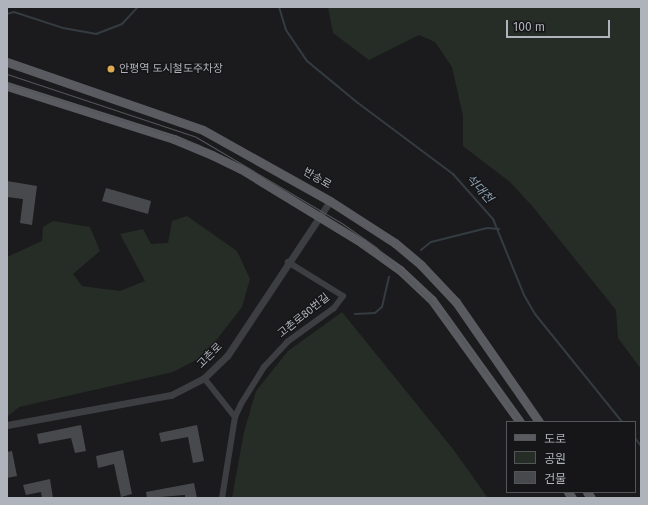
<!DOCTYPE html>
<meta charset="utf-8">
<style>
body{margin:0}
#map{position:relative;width:648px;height:505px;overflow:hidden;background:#1b1b1d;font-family:"Fira Sans","Noto Sans KR",sans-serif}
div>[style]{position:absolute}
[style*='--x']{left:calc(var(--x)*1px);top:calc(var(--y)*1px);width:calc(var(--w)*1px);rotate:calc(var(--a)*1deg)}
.green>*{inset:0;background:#252d26}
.stream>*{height:2px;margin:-1px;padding:0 1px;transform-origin:1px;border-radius:1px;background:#343c42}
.building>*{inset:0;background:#48494d}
.minor>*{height:6px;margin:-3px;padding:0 3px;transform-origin:3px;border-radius:3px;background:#3d3e42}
.tertiary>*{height:7px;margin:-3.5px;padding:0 3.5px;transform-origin:3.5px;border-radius:3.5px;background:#3d3e42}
.primary>*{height:9px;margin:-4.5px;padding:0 4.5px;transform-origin:4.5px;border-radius:4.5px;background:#595b60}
.tram>*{height:1px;margin:-0.5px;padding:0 0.5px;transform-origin:0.5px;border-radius:0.5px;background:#54565a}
.dots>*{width:11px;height:11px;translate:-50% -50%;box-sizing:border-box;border:2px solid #161618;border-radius:50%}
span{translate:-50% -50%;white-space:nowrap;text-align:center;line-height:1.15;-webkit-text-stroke:3px #161618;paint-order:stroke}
.poi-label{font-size:11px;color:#afb3bb}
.left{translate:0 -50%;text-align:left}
.street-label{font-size:11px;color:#afb3bb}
.water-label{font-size:12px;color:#8ba1b1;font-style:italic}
.frame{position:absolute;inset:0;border:8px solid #afb3bb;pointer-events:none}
.legend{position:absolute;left:506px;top:421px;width:130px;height:72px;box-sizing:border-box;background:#161618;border:1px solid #535559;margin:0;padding:5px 7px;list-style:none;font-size:12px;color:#afb3bb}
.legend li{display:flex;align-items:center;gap:8px;height:20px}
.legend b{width:20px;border:1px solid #535559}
.scale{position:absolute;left:506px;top:20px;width:104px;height:18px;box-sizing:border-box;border:2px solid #afb3bb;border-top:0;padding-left:5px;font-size:12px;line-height:14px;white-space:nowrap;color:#afb3bb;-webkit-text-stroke:3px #161618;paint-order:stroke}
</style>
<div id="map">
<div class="green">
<i style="clip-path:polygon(328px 7px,641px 7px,641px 369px,618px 338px,616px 310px,533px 207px,510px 182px,463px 146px,463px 116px,452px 67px,435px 42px,419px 35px,369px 60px,333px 33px)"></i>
<i style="clip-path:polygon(187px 216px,237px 251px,250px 279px,242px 307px,204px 356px,173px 372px,19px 407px,7px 417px,7px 257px,42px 241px,43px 227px,53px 221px,90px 227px,100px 251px,73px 274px,82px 286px,120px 291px,145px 281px,120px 234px,143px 229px,151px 244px,168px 243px,172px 221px)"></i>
<i style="clip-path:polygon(342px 312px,453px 449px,488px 498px,232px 498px,244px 432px,256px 391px,288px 351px)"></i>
</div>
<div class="stream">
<i style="--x:279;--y:7;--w:24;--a:73"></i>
<i style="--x:286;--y:30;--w:37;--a:56"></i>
<i style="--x:307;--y:61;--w:66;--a:39.5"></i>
<i style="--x:358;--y:103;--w:119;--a:36.8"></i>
<i style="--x:453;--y:174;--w:60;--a:48.4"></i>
<i style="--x:493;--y:219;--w:82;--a:67.8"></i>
<i style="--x:524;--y:295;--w:22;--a:60"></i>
<i style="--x:535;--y:314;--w:139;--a:51.1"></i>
<i style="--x:7;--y:14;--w:7;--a:-16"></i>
<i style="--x:14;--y:12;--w:52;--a:18.1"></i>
<i style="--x:63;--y:28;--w:34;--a:10"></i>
<i style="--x:96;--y:34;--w:28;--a:-21"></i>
<i style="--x:122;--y:24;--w:23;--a:-47"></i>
<i style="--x:421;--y:250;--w:13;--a:-39"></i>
<i style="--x:431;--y:242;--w:58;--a:-14"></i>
<i style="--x:487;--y:228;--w:12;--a:5"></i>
<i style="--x:355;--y:314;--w:20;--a:-3"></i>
<i style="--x:375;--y:313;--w:9;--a:-41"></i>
<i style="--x:382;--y:307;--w:31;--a:-77"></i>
<i style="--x:635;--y:438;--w:10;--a:53"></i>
</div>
<div class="building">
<i style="clip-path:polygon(7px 181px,37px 186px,32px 225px,20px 223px,23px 199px,7px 197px)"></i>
<i style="clip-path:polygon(106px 188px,151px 201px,148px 214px,102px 201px)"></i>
<i style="clip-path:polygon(81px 425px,86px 451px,75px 453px,71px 438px,39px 444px,37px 434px)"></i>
<i style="clip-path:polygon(197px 425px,204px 461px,193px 463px,188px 437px,161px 442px,159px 433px)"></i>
<i style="clip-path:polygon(123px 450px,132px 494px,121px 497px,114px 464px,98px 468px,96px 456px)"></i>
<i style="clip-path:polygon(12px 451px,17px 476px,7px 478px,7px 452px)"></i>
<i style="clip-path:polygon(50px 479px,53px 498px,42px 498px,41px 492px,26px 495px,23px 485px)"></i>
<i style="clip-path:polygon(194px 483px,197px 498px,185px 498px,185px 495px,147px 498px,146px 492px)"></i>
</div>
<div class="minor">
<i style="--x:204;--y:378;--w:50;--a:51.5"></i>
<i style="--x:222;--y:498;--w:82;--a:-80.9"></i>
<i style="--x:235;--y:417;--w:14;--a:-65"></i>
<i style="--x:241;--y:404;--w:44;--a:-58.1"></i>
<i style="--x:264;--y:367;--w:34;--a:-47"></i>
<i style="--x:287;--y:342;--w:58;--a:-35.9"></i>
<i style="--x:334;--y:308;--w:15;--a:-53"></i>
<i style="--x:343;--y:296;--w:65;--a:-148.3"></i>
</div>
<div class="tertiary">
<i style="--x:7;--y:425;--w:167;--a:-10.4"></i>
<i style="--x:171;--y:395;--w:37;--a:-27"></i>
<i style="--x:204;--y:378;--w:32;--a:-44"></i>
<i style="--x:227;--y:356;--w:186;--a:-56.4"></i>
</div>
<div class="primary">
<i style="--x:7;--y:62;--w:207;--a:19.1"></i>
<i style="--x:203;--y:130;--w:145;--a:29.2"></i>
<i style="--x:330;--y:201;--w:77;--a:32.9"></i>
<i style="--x:395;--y:243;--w:34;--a:40"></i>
<i style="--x:421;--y:265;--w:51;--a:46.6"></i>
<i style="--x:456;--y:302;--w:146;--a:55.3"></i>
<i style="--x:7;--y:86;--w:175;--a:17.6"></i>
<i style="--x:174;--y:139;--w:41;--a:22.8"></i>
<i style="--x:212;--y:155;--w:32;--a:26"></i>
<i style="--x:241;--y:169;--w:142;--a:31.4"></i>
<i style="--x:362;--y:243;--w:47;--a:35.4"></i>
<i style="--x:400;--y:270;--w:44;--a:43.2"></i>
<i style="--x:432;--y:300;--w:150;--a:54.2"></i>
<i style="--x:568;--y:492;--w:7;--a:56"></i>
<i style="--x:587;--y:492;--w:7;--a:56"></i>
</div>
<div class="tram">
<i style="--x:7;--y:74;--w:199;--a:18.4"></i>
<i style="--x:196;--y:137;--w:171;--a:30.6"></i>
<i style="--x:343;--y:224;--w:40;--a:34.9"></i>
<i style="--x:376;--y:247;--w:102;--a:45"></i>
<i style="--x:448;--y:319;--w:126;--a:55"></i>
<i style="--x:7;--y:83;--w:202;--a:17.9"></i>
<i style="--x:566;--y:492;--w:7;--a:56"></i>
</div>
<div class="dots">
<i style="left:111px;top:69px;background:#ddaa53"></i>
</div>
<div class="poi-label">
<span class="left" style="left:119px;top:69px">안평역 도시철도주차장</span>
</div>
<div class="street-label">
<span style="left:317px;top:179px;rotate:30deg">반송로</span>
<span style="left:304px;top:316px;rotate:-39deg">고촌로80번길</span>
<span style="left:210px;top:356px;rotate:-45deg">고촌로</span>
</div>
<div class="water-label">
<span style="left:479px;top:189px;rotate:48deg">석대천</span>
</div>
<div class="frame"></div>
<ul class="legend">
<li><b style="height:5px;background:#595b60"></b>도로</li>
<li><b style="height:11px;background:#252d26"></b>공원</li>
<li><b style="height:11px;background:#48494d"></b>건물</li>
</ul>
<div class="scale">100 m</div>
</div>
